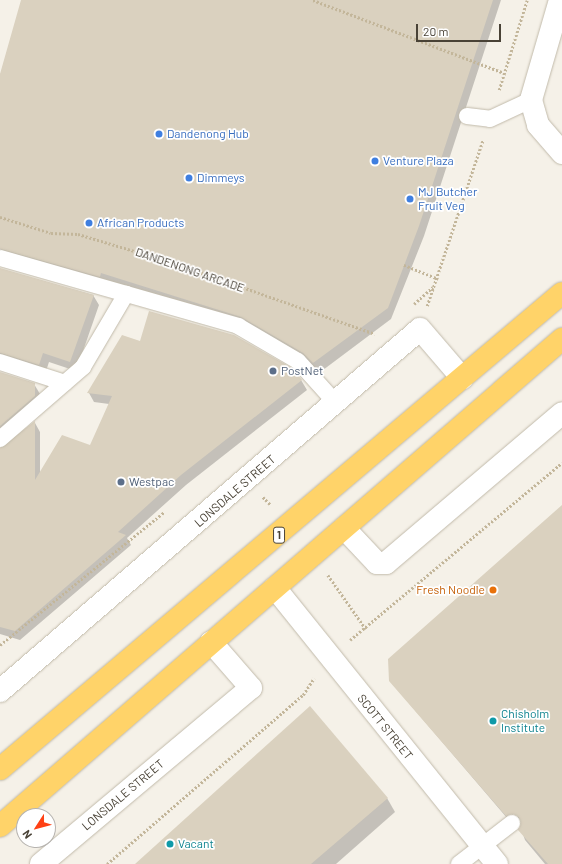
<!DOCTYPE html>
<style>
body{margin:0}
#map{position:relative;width:562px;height:864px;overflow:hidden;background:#f5f1e8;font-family:Barlow,sans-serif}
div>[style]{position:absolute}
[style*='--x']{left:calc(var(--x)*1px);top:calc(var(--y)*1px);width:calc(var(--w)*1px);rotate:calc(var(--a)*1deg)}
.shadow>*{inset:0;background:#0003}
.building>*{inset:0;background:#dad1bf}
.path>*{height:2.5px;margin-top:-1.25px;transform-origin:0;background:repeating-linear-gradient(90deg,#c3b69a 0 2px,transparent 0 4px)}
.roads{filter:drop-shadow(0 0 1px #c1baaa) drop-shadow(0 0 1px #c1baaa)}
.lane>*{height:16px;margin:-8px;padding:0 8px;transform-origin:8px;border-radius:8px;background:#fff}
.street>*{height:22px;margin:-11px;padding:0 11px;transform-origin:11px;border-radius:11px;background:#fff}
.highway>*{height:22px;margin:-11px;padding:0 11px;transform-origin:11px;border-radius:11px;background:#ffd369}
.dots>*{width:11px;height:11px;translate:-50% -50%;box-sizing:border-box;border:2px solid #fff;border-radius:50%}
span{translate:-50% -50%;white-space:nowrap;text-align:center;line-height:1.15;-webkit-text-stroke:3.5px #fff;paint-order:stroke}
.shield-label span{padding:1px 3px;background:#fff;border:1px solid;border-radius:3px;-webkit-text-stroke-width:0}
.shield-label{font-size:11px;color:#494236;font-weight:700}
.shop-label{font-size:12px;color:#366cbe}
.left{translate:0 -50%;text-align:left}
.street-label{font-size:12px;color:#494236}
.service-label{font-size:12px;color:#4e5e75}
.food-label{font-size:12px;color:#c56008}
.right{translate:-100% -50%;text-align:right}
.culture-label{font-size:12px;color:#0d838f}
.north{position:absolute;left:16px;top:808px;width:40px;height:40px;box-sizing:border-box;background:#fff;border:1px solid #b6b3af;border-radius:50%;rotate:234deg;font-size:11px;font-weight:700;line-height:16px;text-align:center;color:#494236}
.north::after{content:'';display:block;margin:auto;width:14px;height:18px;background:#ff4115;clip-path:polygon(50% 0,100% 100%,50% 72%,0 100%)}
.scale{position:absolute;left:416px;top:24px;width:85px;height:18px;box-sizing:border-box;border:2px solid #494236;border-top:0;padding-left:5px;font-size:12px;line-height:14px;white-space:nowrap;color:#494236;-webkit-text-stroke:3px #fff;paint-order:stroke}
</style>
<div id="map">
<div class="shadow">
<i style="clip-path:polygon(22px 0,501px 0,424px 236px,391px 319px,319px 373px,247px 326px,0 261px,0 76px)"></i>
<i style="clip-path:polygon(0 269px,93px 295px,99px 305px,76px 371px,49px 362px,45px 374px,0 367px)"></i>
<i style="clip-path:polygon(141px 342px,301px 380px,307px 390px,186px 485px,127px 538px,131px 545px,20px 640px,0 634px,0 449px,35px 423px,40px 432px,40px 474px,91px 446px,109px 404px,94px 402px,89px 393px)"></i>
<i style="clip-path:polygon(0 373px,34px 384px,40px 394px,0 441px)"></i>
<i style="clip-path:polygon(562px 507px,562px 864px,545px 864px,525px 840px,520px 826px,513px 825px,390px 681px)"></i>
<i style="clip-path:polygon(387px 798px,395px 812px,336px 864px,136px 864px)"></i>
</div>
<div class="building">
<i style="clip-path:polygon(21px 0,493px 0,419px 226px,388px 308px,313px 363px,303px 353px,241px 317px,101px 273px,100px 277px,0 249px,0 74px)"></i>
<i style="clip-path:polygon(0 268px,94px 295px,70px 362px,43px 353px,39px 365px,0 353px)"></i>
<i style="clip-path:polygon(149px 311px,234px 335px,292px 368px,302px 380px,181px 475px,118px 532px,126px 535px,15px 631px,0 627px,0 448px,35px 421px,35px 480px,62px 435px,90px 445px,112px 396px,87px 393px,122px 335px,140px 341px)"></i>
<i style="clip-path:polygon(0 372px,35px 383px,35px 396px,0 426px)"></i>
<i style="clip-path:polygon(562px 505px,562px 864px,548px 864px,518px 830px,519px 817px,506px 816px,389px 681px,388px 659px)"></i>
<i style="clip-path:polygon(310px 706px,388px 798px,311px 864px,135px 864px)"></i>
</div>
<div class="path">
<i style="--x:313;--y:0;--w:204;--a:20.9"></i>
<i style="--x:499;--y:90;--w:94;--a:-72.7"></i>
<i style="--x:0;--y:217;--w:53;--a:17.4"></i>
<i style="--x:51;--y:233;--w:27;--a:2"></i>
<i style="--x:78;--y:234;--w:97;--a:16.8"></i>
<i style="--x:171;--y:262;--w:216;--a:19.4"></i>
<i style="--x:404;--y:265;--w:37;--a:22"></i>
<i style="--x:414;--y:304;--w:25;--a:-42"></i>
<i style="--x:427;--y:306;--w:175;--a:-71.4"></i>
<i style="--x:263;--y:497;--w:11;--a:45"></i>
<i style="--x:328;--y:575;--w:66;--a:54.9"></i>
<i style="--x:350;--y:640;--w:276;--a:-39.9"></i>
<i style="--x:0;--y:645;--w:211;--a:-39"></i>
<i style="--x:107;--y:864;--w:259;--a:-40.8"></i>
<i style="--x:303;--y:695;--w:20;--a:-57"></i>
</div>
<div class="roads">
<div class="lane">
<i style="--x:467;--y:116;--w:23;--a:7"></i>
<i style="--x:490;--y:119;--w:45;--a:-24.9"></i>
<i style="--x:0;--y:258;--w:248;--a:15.9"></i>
<i style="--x:238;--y:326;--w:69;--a:30.3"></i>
<i style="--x:298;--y:361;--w:55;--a:47.9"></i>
<i style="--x:0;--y:362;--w:68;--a:17.9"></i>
<i style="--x:0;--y:439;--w:110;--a:-40.9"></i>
<i style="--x:83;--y:367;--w:85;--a:-59.5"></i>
<i style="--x:459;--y:864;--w:67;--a:-37.7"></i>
</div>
<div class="street">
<i style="--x:560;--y:0;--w:104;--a:106.2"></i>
<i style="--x:531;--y:100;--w:26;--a:74"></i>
<i style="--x:538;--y:125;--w:37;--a:49"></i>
<i style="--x:344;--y:528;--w:48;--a:46.7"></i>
<i style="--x:377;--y:563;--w:9;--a:0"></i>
<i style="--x:386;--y:563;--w:231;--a:-40.4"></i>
<i style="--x:275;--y:588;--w:354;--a:51.2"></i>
<i style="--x:0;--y:691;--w:554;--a:-40.76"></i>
<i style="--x:420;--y:329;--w:65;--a:49.4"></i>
<i style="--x:41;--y:864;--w:274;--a:-40"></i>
<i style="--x:251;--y:688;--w:61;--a:-131"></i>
</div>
<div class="highway">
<i style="--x:0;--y:769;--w:736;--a:-40.26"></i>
<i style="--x:0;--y:826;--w:744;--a:-40.91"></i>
</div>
</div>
<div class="dots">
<i style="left:159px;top:134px;background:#3f7fe0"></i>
<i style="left:375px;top:161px;background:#3f7fe0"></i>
<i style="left:189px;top:178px;background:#3f7fe0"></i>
<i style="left:410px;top:199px;background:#3f7fe0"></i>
<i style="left:89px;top:223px;background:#3f7fe0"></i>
<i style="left:273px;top:371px;background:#5c6f8a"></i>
<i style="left:121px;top:482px;background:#5c6f8a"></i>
<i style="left:493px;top:590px;background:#e8710a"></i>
<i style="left:493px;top:721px;background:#0f9aa8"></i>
<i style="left:170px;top:844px;background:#0f9aa8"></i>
</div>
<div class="shield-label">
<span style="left:279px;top:535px">1</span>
</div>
<div class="shop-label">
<span class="left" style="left:167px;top:134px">Dandenong Hub</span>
<span class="left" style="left:383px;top:161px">Venture Plaza</span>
<span class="left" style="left:197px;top:178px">Dimmeys</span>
<span class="left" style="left:418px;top:199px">MJ Butcher<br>Fruit Veg</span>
<span class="left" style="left:97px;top:223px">African Products</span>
</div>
<div class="street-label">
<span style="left:190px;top:270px;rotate:19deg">DANDENONG ARCADE</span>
<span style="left:235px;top:491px;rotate:-41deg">LONSDALE STREET</span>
<span style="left:385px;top:727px;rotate:51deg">SCOTT STREET</span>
<span style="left:123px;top:795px;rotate:-40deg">LONSDALE STREET</span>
</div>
<div class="service-label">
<span class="left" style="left:281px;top:371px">PostNet</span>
<span class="left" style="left:129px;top:482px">Westpac</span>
</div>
<div class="food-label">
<span class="right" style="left:485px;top:590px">Fresh Noodle</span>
</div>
<div class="culture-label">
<span class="left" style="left:501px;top:721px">Chisholm<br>Institute</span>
<span class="left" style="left:178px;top:844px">Vacant</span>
</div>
<div class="north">N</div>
<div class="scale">20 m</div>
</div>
